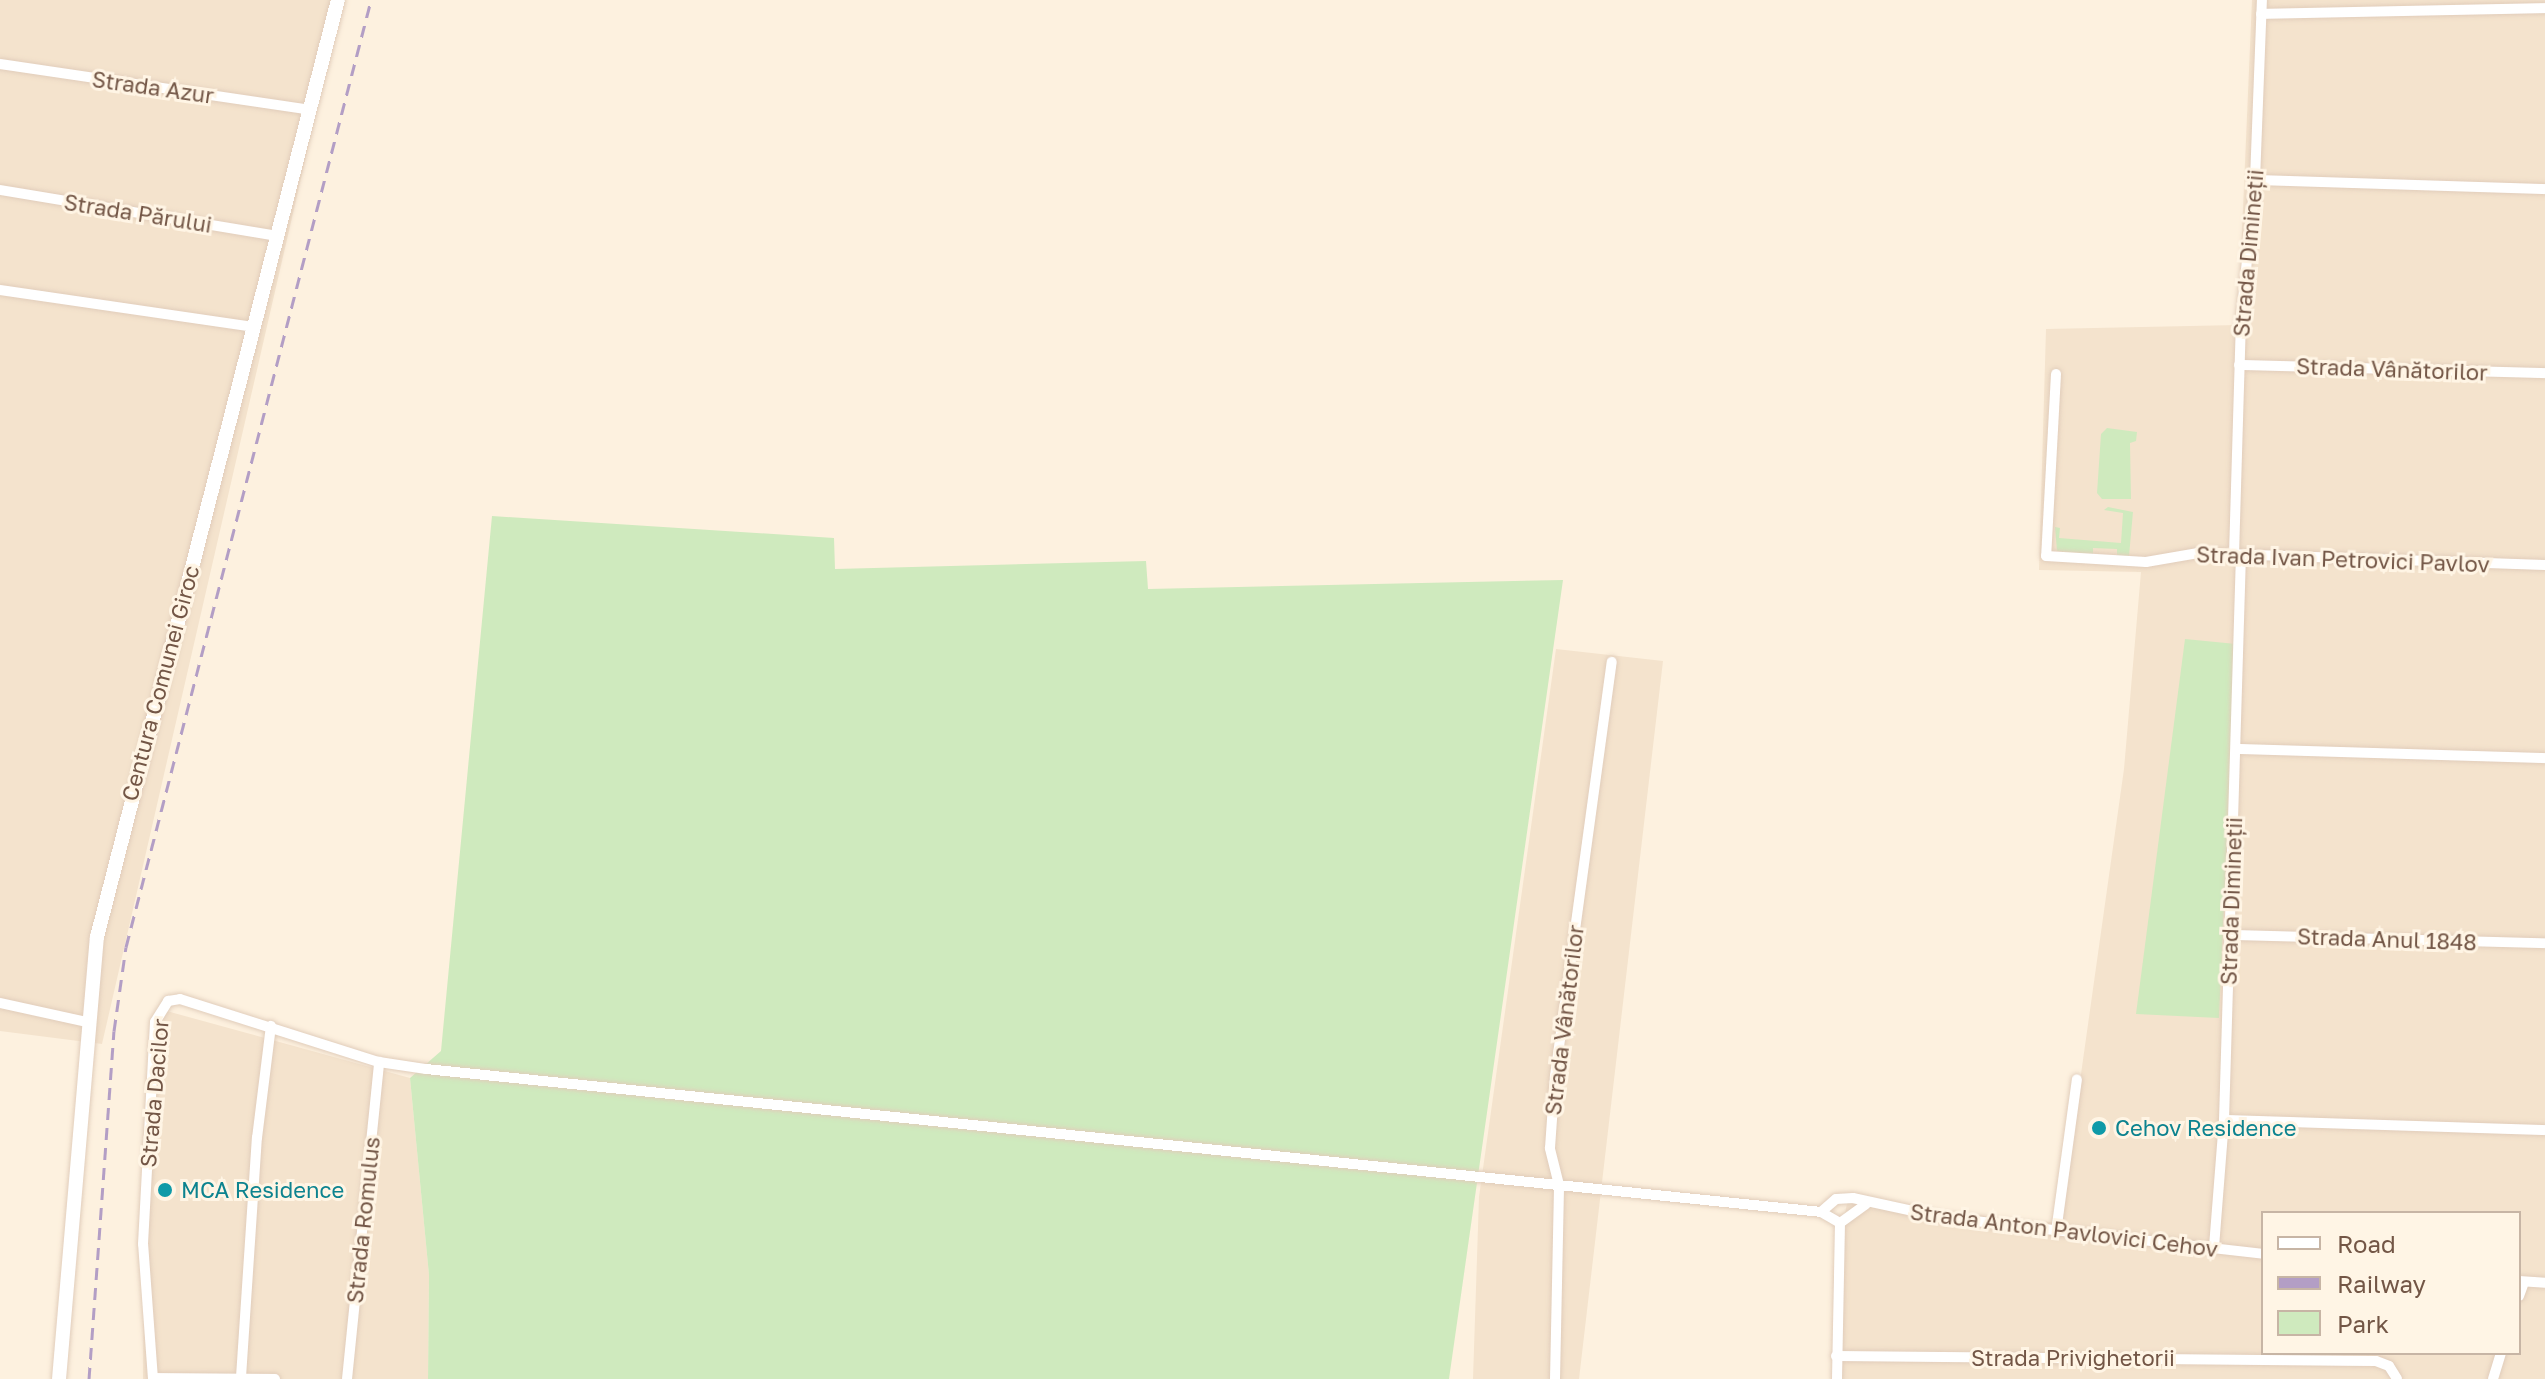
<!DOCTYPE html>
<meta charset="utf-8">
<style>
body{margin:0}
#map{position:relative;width:2545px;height:1379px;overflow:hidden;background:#fdf1df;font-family:"Golos Text",sans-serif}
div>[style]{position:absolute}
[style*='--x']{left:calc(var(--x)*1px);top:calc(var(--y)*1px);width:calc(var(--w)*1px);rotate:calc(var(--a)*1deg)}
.residential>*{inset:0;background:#f4e3cd}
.green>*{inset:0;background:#cfeabe}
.roads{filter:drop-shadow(0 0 2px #e1cdbb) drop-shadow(0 0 2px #e1cdbb)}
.minor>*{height:10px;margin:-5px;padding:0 5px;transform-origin:5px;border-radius:5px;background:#fff}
.secondary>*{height:14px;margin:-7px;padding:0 7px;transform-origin:7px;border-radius:7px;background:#fff}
.rail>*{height:3px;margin-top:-1.5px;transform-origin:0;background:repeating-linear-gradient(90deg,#b39ec5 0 12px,transparent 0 20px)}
.dots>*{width:22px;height:22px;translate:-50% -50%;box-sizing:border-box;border:4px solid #fff5e5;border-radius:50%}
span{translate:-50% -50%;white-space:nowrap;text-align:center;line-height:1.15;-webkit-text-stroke:6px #fff5e5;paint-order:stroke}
.street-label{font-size:22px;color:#735646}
.culture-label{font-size:22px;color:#0d838f}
.left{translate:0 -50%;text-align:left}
.legend{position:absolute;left:2261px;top:1211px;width:260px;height:144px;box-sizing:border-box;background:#fff5e5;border:2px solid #c7b5a5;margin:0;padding:10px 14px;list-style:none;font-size:24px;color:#735646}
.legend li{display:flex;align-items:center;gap:16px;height:40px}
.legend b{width:40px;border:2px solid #c7b5a5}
</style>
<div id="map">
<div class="residential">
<i style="clip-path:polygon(0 0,342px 0,102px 1044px,0 1031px)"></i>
<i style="clip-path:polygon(evenodd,2252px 0,2545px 0,2545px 1379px,1833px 1379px,1833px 1280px,1847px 1203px,2060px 1223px,2124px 769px,2141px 572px,2039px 570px,2046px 329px,2238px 325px,2252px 0,2263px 1213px,2519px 1213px,2519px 1353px,2263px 1353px,2263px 1213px)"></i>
<i style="clip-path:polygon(1556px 649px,1663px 661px,1579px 1379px,1473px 1379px,1479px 1197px)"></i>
<i style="clip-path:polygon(163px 1010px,410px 1078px,429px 1275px,428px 1379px,143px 1379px,144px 1260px)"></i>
</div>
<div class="green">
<i style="clip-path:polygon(2107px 428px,2137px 432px,2136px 441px,2130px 443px,2131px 499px,2102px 499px,2097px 493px,2101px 434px)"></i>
<i style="clip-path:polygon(2108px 507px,2133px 512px,2129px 556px,2117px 559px,2117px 549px,2093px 548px,2093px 554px,2057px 551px,2055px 527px,2060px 528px,2059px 538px,2121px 543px,2123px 513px,2104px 510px)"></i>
<i style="clip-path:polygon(492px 516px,834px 538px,835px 569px,1146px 561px,1148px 589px,1563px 580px,1449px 1379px,428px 1379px,429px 1275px,410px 1078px,441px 1051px)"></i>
<i style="clip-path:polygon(2185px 639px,2236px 644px,2219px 1018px,2136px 1014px)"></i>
</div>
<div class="roads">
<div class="minor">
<i style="--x:2261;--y:14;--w:284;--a:-1.2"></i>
<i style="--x:0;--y:64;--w:309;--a:8.4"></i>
<i style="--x:2255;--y:180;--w:290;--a:1.8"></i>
<i style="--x:0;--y:190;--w:281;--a:9.4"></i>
<i style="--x:0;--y:290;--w:256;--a:8.3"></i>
<i style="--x:2239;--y:365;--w:306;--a:1.5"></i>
<i style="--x:2056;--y:374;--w:182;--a:93.1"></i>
<i style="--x:2046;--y:556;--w:100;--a:3.4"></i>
<i style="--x:2146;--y:562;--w:53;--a:-9.8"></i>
<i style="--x:2198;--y:553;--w:347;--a:2"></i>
<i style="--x:2234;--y:555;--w:235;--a:-88.3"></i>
<i style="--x:2241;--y:320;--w:141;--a:-84.3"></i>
<i style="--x:2255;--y:180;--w:180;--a:-87.8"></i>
<i style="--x:2237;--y:749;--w:308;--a:1.7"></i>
<i style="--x:2230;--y:935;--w:315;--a:1.5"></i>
<i style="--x:0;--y:1003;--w:89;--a:12.3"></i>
<i style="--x:2224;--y:1120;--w:321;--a:1.8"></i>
<i style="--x:1821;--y:1212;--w:20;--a:-41"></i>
<i style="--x:1836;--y:1199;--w:17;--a:-3"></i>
<i style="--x:1853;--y:1198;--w:89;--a:12.3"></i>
<i style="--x:1940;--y:1217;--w:325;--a:6.5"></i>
<i style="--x:2056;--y:1232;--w:154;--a:-82.2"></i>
<i style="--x:2214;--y:1247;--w:127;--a:-85.5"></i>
<i style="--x:2224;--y:1120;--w:565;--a:-88.28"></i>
<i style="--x:2519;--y:1281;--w:26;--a:4"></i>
<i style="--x:2519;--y:1296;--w:15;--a:-70"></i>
<i style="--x:1836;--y:1356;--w:540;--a:0.53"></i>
<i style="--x:2376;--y:1361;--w:14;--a:21"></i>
<i style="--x:2389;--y:1366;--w:15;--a:58"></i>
<i style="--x:241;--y:1377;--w:240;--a:-86.2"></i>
<i style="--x:257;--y:1138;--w:113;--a:-82.9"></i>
<i style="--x:153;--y:1378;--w:122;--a:0.5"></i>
<i style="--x:153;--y:1379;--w:135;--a:-94.2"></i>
<i style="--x:143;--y:1244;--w:222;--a:-86.9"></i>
<i style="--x:155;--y:1022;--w:25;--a:-58"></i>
<i style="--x:168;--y:1001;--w:12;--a:-9"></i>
<i style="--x:180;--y:999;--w:209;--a:17.6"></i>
<i style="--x:379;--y:1062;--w:48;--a:8.5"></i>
<i style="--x:426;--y:1069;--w:1402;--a:5.85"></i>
<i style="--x:1821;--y:1212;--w:22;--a:30"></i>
<i style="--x:347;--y:1379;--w:319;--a:-84.2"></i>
<i style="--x:1555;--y:1379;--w:194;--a:-88.8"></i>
<i style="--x:1559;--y:1185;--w:38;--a:-104"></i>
<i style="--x:1550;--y:1148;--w:72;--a:-86"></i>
<i style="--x:1555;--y:1076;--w:418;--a:-82.2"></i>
<i style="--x:1837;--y:1379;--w:156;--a:-88.9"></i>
<i style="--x:1840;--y:1223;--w:32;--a:-36"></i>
<i style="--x:2493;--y:1379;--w:27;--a:-73"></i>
</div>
<div class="secondary">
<i style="--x:59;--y:1379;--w:444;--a:-85.1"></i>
<i style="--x:97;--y:937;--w:967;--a:-75.58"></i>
</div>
</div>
<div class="rail">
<i style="--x:89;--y:1379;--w:349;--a:-85.9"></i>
<i style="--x:114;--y:1031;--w:85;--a:-81.9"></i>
<i style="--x:126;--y:947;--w:978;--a:-75.49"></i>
</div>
<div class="dots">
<i style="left:2099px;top:1128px;background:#0f9aa8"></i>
<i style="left:165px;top:1190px;background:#0f9aa8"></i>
</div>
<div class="street-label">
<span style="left:153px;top:87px;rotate:8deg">Strada Azur</span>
<span style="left:138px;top:213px;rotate:9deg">Strada Părului</span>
<span style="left:2248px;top:253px;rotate:-85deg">Strada Dimineții</span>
<span style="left:2392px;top:369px;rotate:2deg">Strada Vânătorilor</span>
<span style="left:2343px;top:559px;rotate:2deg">Strada Ivan Petrovici Pavlov</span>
<span style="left:160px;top:683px;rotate:-75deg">Centura Comunei Giroc</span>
<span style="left:2231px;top:901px;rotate:-88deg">Strada Dimineții</span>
<span style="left:2387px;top:939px;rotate:2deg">Strada Anul 1848</span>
<span style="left:1564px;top:1020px;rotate:-83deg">Strada Vânătorilor</span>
<span style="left:154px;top:1093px;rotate:-85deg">Strada Dacilor</span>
<span style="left:363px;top:1220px;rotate:-84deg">Strada Romulus</span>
<span style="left:2064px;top:1230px;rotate:7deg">Strada Anton Pavlovici Cehov</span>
<span style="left:2073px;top:1358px">Strada Privighetorii</span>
</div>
<div class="culture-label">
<span class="left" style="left:2115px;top:1128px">Cehov Residence</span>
<span class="left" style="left:181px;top:1190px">MCA Residence</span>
</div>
<ul class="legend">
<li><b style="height:10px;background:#fff"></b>Road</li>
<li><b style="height:10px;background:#b39ec5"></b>Railway</li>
<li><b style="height:22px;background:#cfeabe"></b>Park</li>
</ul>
</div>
